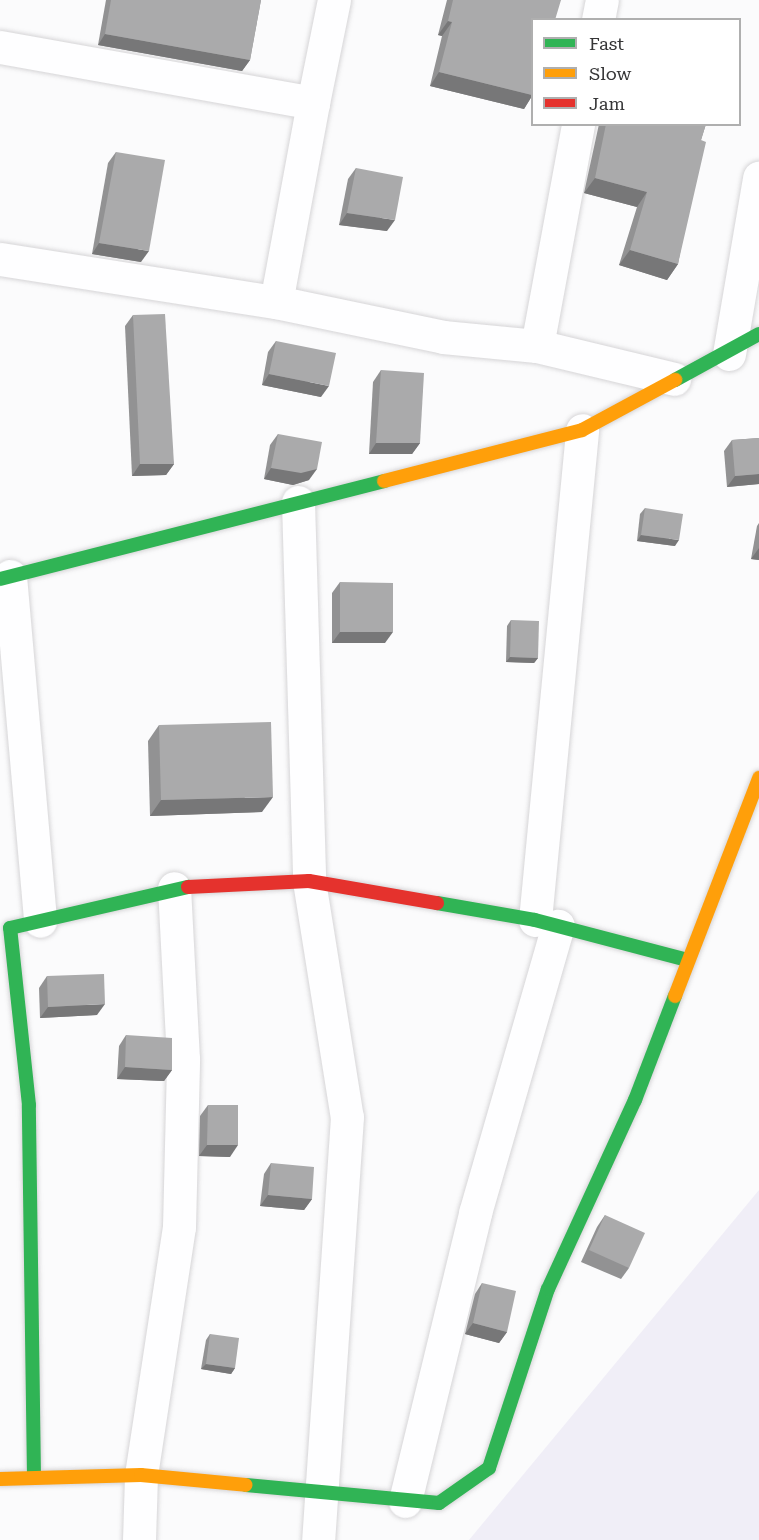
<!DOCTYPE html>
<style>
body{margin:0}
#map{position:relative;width:759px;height:1540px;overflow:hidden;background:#fbfbfc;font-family:"Roboto Serif",serif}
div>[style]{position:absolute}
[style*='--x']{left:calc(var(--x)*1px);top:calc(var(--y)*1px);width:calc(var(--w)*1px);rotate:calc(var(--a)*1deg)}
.green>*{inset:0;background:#f0eef7}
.roads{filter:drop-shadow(0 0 2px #d6d5d7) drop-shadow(0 0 2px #d6d5d7)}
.street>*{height:33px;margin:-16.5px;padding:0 16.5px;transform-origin:16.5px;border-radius:16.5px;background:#fefeff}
.fast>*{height:14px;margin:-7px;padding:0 7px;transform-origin:7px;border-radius:7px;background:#30b455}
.slow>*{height:14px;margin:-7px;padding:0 7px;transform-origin:7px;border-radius:7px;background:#ff9f0a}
.jam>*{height:14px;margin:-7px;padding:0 7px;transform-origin:7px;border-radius:7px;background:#e5322d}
.wall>*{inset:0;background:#929293}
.shaded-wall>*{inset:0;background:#777778}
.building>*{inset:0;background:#aaaaab}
span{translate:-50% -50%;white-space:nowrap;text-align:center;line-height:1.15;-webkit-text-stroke:6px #fff;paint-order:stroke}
.legend{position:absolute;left:531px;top:18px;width:210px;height:108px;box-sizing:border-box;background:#fff;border:2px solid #afafaf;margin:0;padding:8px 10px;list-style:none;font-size:18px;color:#363637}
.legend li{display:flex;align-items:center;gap:12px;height:30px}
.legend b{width:30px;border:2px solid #afafaf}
</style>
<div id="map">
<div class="green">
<i style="clip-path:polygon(759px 1190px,759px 1540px,469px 1540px)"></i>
</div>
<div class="roads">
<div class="street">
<i style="--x:598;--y:20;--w:20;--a:-79"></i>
<i style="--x:0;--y:47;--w:318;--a:10.1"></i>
<i style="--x:313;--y:103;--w:202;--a:100.5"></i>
<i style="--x:313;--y:103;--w:105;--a:-78.5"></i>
<i style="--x:0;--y:259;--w:279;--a:8.9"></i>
<i style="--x:276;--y:302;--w:171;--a:11.8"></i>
<i style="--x:443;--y:337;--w:94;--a:5.5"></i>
<i style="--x:537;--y:346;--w:141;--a:13.5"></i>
<i style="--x:537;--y:346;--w:226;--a:-79.5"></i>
<i style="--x:729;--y:354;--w:179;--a:-80.3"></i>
<i style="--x:298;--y:502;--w:379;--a:88.3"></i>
<i style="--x:309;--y:881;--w:239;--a:80.9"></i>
<i style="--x:347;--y:1117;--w:424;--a:93.9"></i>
<i style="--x:10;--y:576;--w:346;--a:85"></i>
<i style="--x:535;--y:920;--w:492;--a:-84.5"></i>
<i style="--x:405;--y:1501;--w:296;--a:-76.3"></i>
<i style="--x:475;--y:1213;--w:299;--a:-73.9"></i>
<i style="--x:139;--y:1540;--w:65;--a:-88.2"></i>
<i style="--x:141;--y:1475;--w:251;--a:-81.3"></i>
<i style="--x:179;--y:1227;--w:168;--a:-88.6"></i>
<i style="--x:183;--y:1059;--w:171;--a:-93"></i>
</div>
<div class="fast">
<i style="--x:675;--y:380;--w:96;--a:-28.7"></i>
<i style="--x:0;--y:579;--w:396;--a:-14.3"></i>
<i style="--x:437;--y:903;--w:99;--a:9.8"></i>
<i style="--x:535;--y:920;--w:158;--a:14.7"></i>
<i style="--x:34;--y:1477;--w:372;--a:-90.8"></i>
<i style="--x:29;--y:1105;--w:178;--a:-96.1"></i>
<i style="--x:10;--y:928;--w:183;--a:-13"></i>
<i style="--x:246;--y:1485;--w:194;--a:5.3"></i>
<i style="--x:439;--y:1503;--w:61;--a:-35"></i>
<i style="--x:489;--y:1468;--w:188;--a:-71.8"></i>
<i style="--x:548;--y:1289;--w:208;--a:-65.3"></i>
<i style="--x:635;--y:1100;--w:111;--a:-69"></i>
</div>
<div class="slow">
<i style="--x:384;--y:481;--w:204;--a:-14.4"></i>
<i style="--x:582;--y:430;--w:106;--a:-28.3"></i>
<i style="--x:675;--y:996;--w:234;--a:-68.9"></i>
<i style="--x:0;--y:1479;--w:141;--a:-1.6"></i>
<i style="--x:141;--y:1475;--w:105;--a:5.4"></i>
</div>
<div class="jam">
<i style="--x:188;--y:887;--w:121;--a:-2.8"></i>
<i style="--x:309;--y:881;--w:130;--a:9.8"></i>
</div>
</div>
<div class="wall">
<i style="clip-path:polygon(106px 0,261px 0,250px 60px,242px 71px,98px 45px)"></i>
<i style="clip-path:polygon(447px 0,561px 0,532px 20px,532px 96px,524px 109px,430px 86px,442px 36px,438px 35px)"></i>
<i style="clip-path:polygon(599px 124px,706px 124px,701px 140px,678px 264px,667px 280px,619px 265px,637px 207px,584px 193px)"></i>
<i style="clip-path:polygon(116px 152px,141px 262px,92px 254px,108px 163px)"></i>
<i style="clip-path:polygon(356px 168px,387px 231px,339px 225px,348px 179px)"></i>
<i style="clip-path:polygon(133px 315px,174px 464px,166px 475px,132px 476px,125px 326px)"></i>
<i style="clip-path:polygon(276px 341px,321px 397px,262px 385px,268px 352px)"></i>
<i style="clip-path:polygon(381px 370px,420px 443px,412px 454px,369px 454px,373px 382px)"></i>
<i style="clip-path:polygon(278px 434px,309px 480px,293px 485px,264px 479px,270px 445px)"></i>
<i style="clip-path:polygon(759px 438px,759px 484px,727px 487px,724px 451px,732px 440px)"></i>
<i style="clip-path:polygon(645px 508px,675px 546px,637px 541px,640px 514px)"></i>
<i style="clip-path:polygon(759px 523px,759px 560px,751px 559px,757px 526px)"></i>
<i style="clip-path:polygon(340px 582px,385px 643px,332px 643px,332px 593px)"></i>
<i style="clip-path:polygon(511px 620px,538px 658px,534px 663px,506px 662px,507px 626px)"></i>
<i style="clip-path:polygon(159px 725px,262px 812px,150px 816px,148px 741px)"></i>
<i style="clip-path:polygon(47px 976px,97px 1015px,40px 1018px,39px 988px)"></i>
<i style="clip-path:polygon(126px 1035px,172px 1070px,164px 1081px,117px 1079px,119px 1046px)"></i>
<i style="clip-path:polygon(208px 1105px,230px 1157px,199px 1156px,200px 1116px)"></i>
<i style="clip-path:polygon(271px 1163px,312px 1199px,304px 1210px,260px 1206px,264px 1174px)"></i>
<i style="clip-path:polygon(605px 1215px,629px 1268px,621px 1279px,581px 1262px,597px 1227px)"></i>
<i style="clip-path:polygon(482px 1283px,507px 1332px,499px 1343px,465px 1334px,475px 1294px)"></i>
<i style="clip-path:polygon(210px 1334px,235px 1368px,231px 1374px,201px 1369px,206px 1340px)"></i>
</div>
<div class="shaded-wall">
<i style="clip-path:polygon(448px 21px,452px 22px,442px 36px,438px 35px)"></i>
<i style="clip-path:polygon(105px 34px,250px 60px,242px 71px,98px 45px)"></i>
<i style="clip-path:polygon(439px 72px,532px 95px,532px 96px,524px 109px,430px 86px)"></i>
<i style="clip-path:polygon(595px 178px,647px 192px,637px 207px,584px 193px)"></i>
<i style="clip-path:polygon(347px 213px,395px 220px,387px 231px,339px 225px)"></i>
<i style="clip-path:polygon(99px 243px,149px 251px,141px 262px,92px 254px)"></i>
<i style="clip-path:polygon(630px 250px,678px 264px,667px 280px,619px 265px)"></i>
<i style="clip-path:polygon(269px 374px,329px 386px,321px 397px,262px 385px)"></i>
<i style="clip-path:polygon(376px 443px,420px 443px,412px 454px,369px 454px)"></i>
<i style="clip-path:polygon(140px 464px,174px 464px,166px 475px,132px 476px)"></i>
<i style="clip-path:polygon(271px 468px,317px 469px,309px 480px,293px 485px,264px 479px)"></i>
<i style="clip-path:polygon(759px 474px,759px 484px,727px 487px,735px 476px)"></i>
<i style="clip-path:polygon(641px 535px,679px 540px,675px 546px,637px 541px)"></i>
<i style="clip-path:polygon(759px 548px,759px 560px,751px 559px)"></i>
<i style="clip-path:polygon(340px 632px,393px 632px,385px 643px,332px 643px)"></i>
<i style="clip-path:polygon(510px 657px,538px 658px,534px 663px,506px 662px)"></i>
<i style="clip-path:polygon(273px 797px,262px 812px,150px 816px,161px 800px)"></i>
<i style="clip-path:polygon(105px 1004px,97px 1015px,40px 1018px,48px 1007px)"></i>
<i style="clip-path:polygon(125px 1067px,172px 1070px,164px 1081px,117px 1079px)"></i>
<i style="clip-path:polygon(207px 1145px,238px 1145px,230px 1157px,199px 1156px)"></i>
<i style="clip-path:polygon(268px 1195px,312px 1199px,304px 1210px,260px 1206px)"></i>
<i style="clip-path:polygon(473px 1323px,507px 1332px,499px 1343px,465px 1334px)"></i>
<i style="clip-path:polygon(206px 1364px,235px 1368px,231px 1374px,201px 1369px)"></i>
</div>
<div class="building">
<i style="clip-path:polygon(111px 0,261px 0,250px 60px,105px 34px)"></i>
<i style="clip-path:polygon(453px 0,561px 0,555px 20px,532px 20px,532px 95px,439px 72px,452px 22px,448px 21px)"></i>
<i style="clip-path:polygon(606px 124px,706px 124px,701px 140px,706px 142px,678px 264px,630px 250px,647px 192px,595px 178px)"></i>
<i style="clip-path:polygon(116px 152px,165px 160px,149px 251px,99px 243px)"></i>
<i style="clip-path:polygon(356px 168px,403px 177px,395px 220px,347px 213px)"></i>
<i style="clip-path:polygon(165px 314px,174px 464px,140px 464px,133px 315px)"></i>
<i style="clip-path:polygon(276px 341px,336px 353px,329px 386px,269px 374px)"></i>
<i style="clip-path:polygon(381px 370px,424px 373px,420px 443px,376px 443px)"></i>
<i style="clip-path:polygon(278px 434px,322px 442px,317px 469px,301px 473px,271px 468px)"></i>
<i style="clip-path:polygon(759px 438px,759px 474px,735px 476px,732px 440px)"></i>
<i style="clip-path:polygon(645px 508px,683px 514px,679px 540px,641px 535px)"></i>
<i style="clip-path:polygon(340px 582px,393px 583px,393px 632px,340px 632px)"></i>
<i style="clip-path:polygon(511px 620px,539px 621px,538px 658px,510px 657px)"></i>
<i style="clip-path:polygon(271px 722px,273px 797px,161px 800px,159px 725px)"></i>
<i style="clip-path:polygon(104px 974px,105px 1004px,48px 1007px,47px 976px)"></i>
<i style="clip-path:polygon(126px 1035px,172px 1038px,172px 1070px,125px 1067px)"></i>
<i style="clip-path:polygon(208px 1105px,238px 1105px,238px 1145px,207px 1145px)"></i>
<i style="clip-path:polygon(271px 1163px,314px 1167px,312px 1199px,268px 1195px)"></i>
<i style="clip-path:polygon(605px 1215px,645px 1233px,629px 1268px,589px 1250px)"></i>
<i style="clip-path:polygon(482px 1283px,516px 1291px,507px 1332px,473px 1323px)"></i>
<i style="clip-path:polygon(210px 1334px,239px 1338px,235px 1368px,206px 1364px)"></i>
</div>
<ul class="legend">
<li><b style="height:8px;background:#30b455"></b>Fast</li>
<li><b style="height:8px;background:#ff9f0a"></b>Slow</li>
<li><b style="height:8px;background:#e5322d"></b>Jam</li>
</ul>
</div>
